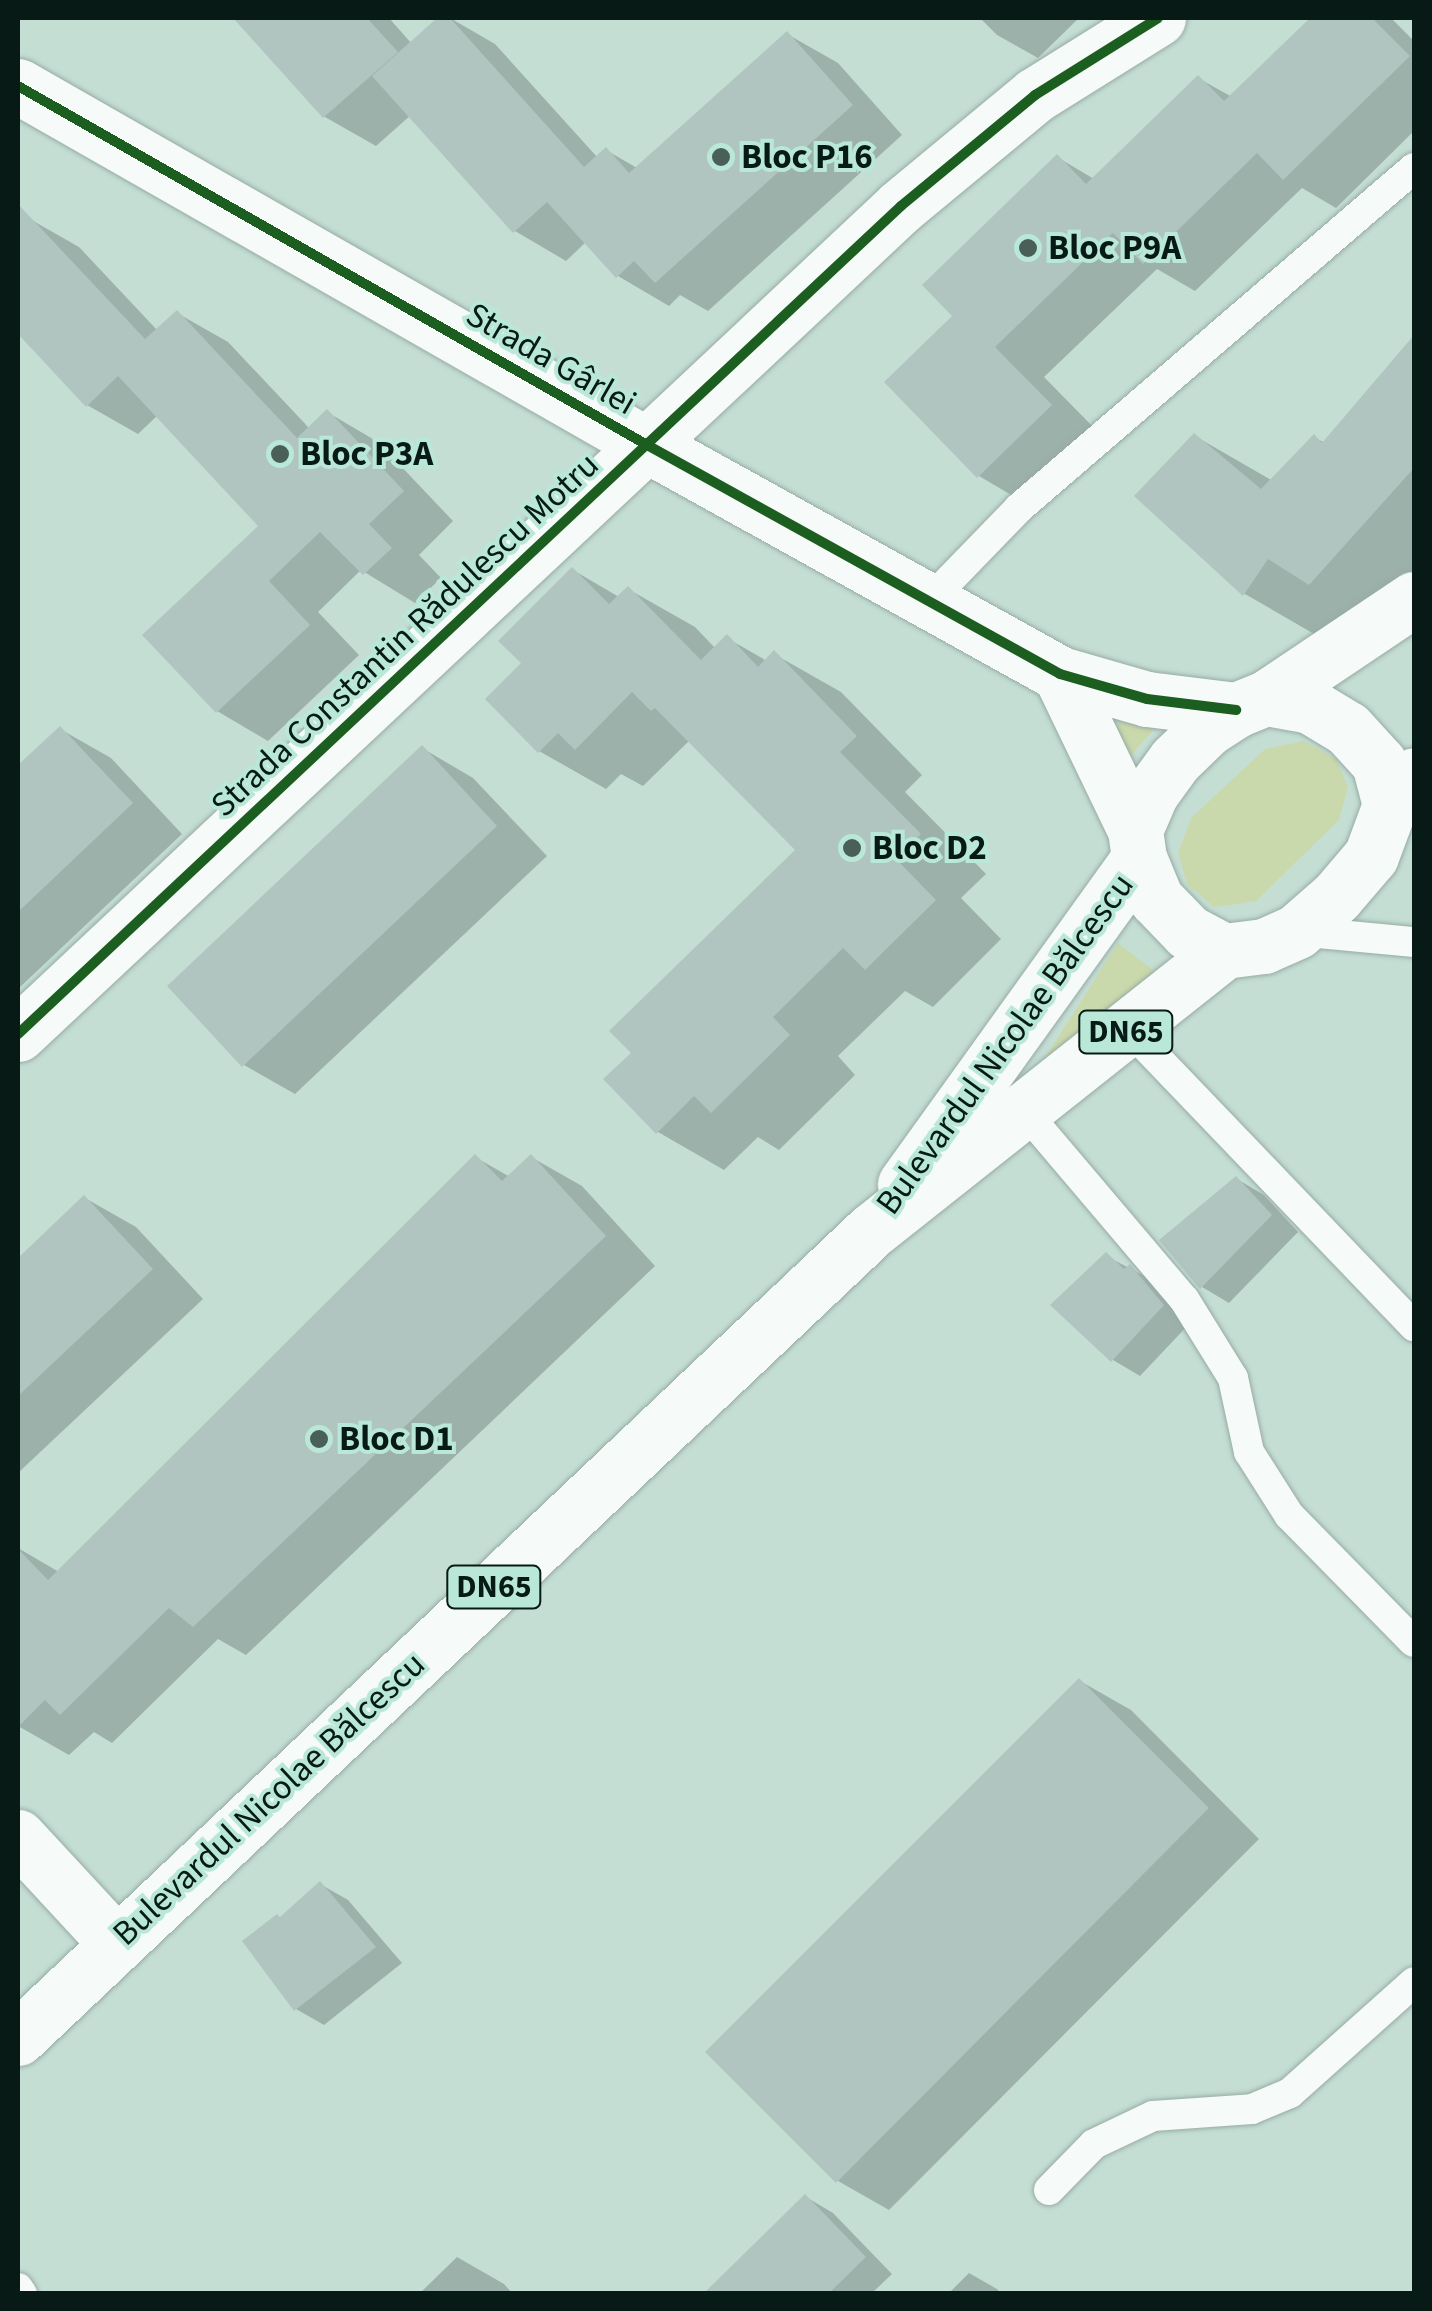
<!DOCTYPE html>
<meta charset="utf-8">
<style>
body{margin:0}
#map{position:relative;width:1432px;height:2311px;overflow:hidden;background:#c4ded4;font-family:"Source Sans 3",sans-serif}
div>[style]{position:absolute}
[style*='--x']{left:calc(var(--x)*1px);top:calc(var(--y)*1px);width:calc(var(--w)*1px);rotate:calc(var(--a)*1deg)}
.green>*{inset:0;background:#cad9ab}
.shadow>*{inset:0;background:#0003}
.building>*{inset:0;background:#b0c5c0}
.roads{filter:drop-shadow(0 0 2px #97aba4) drop-shadow(0 0 2px #97aba4)}
.lane>*{height:30px;margin:-15px;padding:0 15px;transform-origin:15px;border-radius:15px;background:#f6faf9}
.street>*{height:55px;margin:-27.5px;padding:0 27.5px;transform-origin:27.5px;border-radius:27.5px;background:#f6faf9}
.secondary>*{height:55px;margin:-27.5px;padding:0 27.5px;transform-origin:27.5px;border-radius:27.5px;background:#f6faf9}
.primary>*{height:55px;margin:-27.5px;padding:0 27.5px;transform-origin:27.5px;border-radius:27.5px;background:#f6faf9}
.cycleway>*{height:10px;margin:-5px;padding:0 5px;transform-origin:5px;border-radius:5px;background:#1b5e20}
.dots>*{width:28px;height:28px;translate:-50% -50%;box-sizing:border-box;border:5px solid #b9e8d8;border-radius:50%}
span{translate:-50% -50%;white-space:nowrap;text-align:center;line-height:1.15;-webkit-text-stroke:8px #b9e8d8;paint-order:stroke}
.shield-label span{padding:2px 8px;background:#b9e8d8;border:2px solid;border-radius:8px;-webkit-text-stroke-width:0}
.shield-label{font-size:32px;color:#081a15;font-weight:700}
.poi-label{font-size:35px;color:#081a15;font-weight:700}
.left{translate:0 -50%;text-align:left}
.street-label{font-size:35px;color:#081a15}
.frame{position:absolute;inset:0;border:20px solid #081a15;pointer-events:none}
</style>
<div id="map">
<div class="green">
<i style="clip-path:polygon(1132px 708px,1163px 719px,1118px 770px,1104px 743px)"></i>
<i style="clip-path:polygon(1304px 741px,1336px 759px,1348px 787px,1339px 820px,1256px 901px,1214px 907px,1187px 884px,1178px 853px,1191px 818px,1265px 749px)"></i>
<i style="clip-path:polygon(1118px 943px,1163px 978px,1040px 1066px)"></i>
</div>
<div class="shadow">
<i style="clip-path:polygon(236px 18px,389px 18px,412px 44px,441px 18px,450px 18px,495px 44px,598px 158px,606px 150px,637px 168px,787px 34px,838px 63px,902px 135px,708px 311px,680px 295px,669px 306px,618px 276px,586px 242px,566px 261px,515px 231px,411px 115px,376px 146px,325px 117px)"></i>
<i style="clip-path:polygon(980px 18px,1079px 18px,1038px 58px,997px 35px)"></i>
<i style="clip-path:polygon(1314px 18px,1391px 18px,1414px 41px,1414px 131px,1336px 208px,1302px 188px,1195px 291px,1157px 269px,1044px 377px,1102px 436px,1030px 506px,979px 476px,956px 316px,1057px 157px,1094px 179px,1198px 78px,1232px 97px)"></i>
<i style="clip-path:polygon(28px 218px,79px 247px,158px 331px,177px 313px,228px 342px,310px 429px,327px 412px,378px 442px,453px 521px,419px 555px,441px 578px,415px 603px,361px 570px,318px 612px,359px 655px,268px 741px,217px 711px,261px 526px,158px 415px,138px 434px,87px 405px,18px 330px,18px 228px)"></i>
<i style="clip-path:polygon(1414px 339px,1414px 609px,1394px 631px,1352px 607px,1328px 642px,1245px 594px,1137px 496px,1195px 436px,1273px 481px,1314px 437px,1325px 443px)"></i>
<i style="clip-path:polygon(573px 570px,619px 597px,628px 589px,695px 627px,716px 649px,727px 638px,767px 661px,774px 654px,841px 692px,922px 775px,905px 792px,986px 874px,961px 898px,1001px 939px,933px 1007px,905px 991px,838px 1056px,855px 1075px,779px 1150px,758px 1137px,724px 1170px,658px 1132px,634px 1053px,798px 850px,690px 740px,643px 786px,621px 774px,606px 789px,539px 751px,525px 663px)"></i>
<i style="clip-path:polygon(60px 729px,111px 758px,182px 834px,18px 989px,18px 769px)"></i>
<i style="clip-path:polygon(422px 748px,473px 778px,547px 856px,295px 1094px,244px 1065px)"></i>
<i style="clip-path:polygon(475px 1157px,510px 1177px,531px 1157px,582px 1186px,655px 1266px,246px 1655px,218px 1639px,112px 1743px,94px 1732px,69px 1755px,18px 1726px,18px 1548px,59px 1572px)"></i>
<i style="clip-path:polygon(1237px 1179px,1264px 1195px,1298px 1232px,1229px 1303px,1202px 1287px)"></i>
<i style="clip-path:polygon(85px 1198px,136px 1227px,203px 1299px,18px 1473px,18px 1261px)"></i>
<i style="clip-path:polygon(1106px 1256px,1158px 1283px,1191px 1322px,1140px 1376px,1113px 1360px)"></i>
<i style="clip-path:polygon(1080px 1681px,1131px 1710px,1259px 1839px,889px 2210px,838px 2181px)"></i>
<i style="clip-path:polygon(320px 1884px,348px 1900px,402px 1963px,324px 2025px,296px 2009px,280px 1918px)"></i>
<i style="clip-path:polygon(806px 2197px,833px 2213px,892px 2274px,871px 2294px,726px 2294px)"></i>
<i style="clip-path:polygon(457px 2257px,504px 2284px,513px 2294px,419px 2294px)"></i>
<i style="clip-path:polygon(969px 2273px,997px 2289px,1001px 2294px,948px 2294px)"></i>
</div>
<div class="building">
<i style="clip-path:polygon(233px 18px,367px 18px,398px 52px,323px 118px)"></i>
<i style="clip-path:polygon(437px 18px,450px 18px,584px 167px,606px 147px,629px 173px,787px 31px,853px 105px,655px 283px,634px 261px,616px 278px,547px 202px,513px 233px,372px 76px)"></i>
<i style="clip-path:polygon(1310px 18px,1372px 18px,1410px 56px,1283px 180px,1257px 153px,1143px 264px,1113px 233px,995px 347px,1052px 405px,977px 478px,884px 382px,952px 316px,922px 285px,1057px 154px,1086px 184px,1198px 75px,1224px 101px)"></i>
<i style="clip-path:polygon(18px 204px,145px 339px,177px 310px,297px 438px,327px 409px,404px 491px,369px 524px,392px 548px,363px 575px,320px 532px,269px 581px,310px 625px,216px 713px,142px 635px,258px 526px,118px 376px,86px 407px,18px 334px)"></i>
<i style="clip-path:polygon(1414px 335px,1414px 468px,1309px 585px,1268px 559px,1243px 596px,1134px 496px,1194px 433px,1261px 489px,1314px 434px,1322px 443px)"></i>
<i style="clip-path:polygon(572px 567px,609px 604px,628px 586px,701px 660px,727px 634px,758px 667px,774px 650px,857px 736px,840px 752px,921px 834px,896px 859px,936px 900px,865px 970px,843px 948px,773px 1017px,790px 1035px,711px 1113px,694px 1096px,656px 1134px,603px 1079px,631px 1053px,609px 1031px,795px 850px,655px 708px,651px 711px,632px 692px,575px 750px,558px 733px,538px 753px,485px 699px,521px 663px,498px 641px)"></i>
<i style="clip-path:polygon(60px 726px,133px 803px,18px 912px,18px 765px)"></i>
<i style="clip-path:polygon(422px 745px,497px 826px,242px 1067px,167px 986px)"></i>
<i style="clip-path:polygon(475px 1154px,502px 1181px,531px 1154px,606px 1236px,193px 1627px,169px 1608px,60px 1715px,45px 1700px,18px 1727px,18px 1549px,48px 1580px)"></i>
<i style="clip-path:polygon(1236px 1176px,1272px 1215px,1200px 1289px,1159px 1240px)"></i>
<i style="clip-path:polygon(84px 1195px,153px 1269px,18px 1396px,18px 1258px)"></i>
<i style="clip-path:polygon(1106px 1252px,1124px 1269px,1130px 1264px,1164px 1305px,1111px 1362px,1050px 1305px)"></i>
<i style="clip-path:polygon(1079px 1678px,1209px 1808px,836px 2183px,705px 2052px)"></i>
<i style="clip-path:polygon(320px 1881px,376px 1947px,294px 2011px,242px 1941px,277px 1914px,280px 1917px)"></i>
<i style="clip-path:polygon(805px 2194px,866px 2257px,828px 2294px,703px 2294px)"></i>
</div>
<div class="roads">
<div class="lane">
<i style="--x:929;--y:601;--w:129;--a:-45.9"></i>
<i style="--x:1019;--y:508;--w:521;--a:-40.72"></i>
<i style="--x:1297;--y:931;--w:118;--a:5.4"></i>
<i style="--x:1129;--y:1029;--w:412;--a:46.2"></i>
<i style="--x:1026;--y:1113;--w:244;--a:49.7"></i>
<i style="--x:1184;--y:1299;--w:93;--a:58.2"></i>
<i style="--x:1233;--y:1378;--w:76;--a:77.8"></i>
<i style="--x:1249;--y:1452;--w:75;--a:57.6"></i>
<i style="--x:1289;--y:1515;--w:178;--a:45.5"></i>
<i style="--x:1049;--y:2190;--w:64;--a:-45.6"></i>
<i style="--x:1094;--y:2144;--w:65;--a:-25.4"></i>
<i style="--x:1153;--y:2116;--w:99;--a:-4"></i>
<i style="--x:1252;--y:2109;--w:41;--a:-22.8"></i>
<i style="--x:1290;--y:2093;--w:166;--a:-41.8"></i>
<i style="--x:18;--y:2288;--w:7;--a:56"></i>
</div>
<div class="street">
<i style="--x:18;--y:1034;--w:1210;--a:-43.16"></i>
<i style="--x:901;--y:206;--w:174;--a:-39.6"></i>
<i style="--x:1035;--y:95;--w:145;--a:-32"></i>
<i style="--x:18;--y:1837;--w:144;--a:47.2"></i>
</div>
<div class="secondary">
<i style="--x:18;--y:86;--w:726;--a:29.71"></i>
<i style="--x:649;--y:446;--w:470;--a:29"></i>
<i style="--x:1060;--y:674;--w:91;--a:16"></i>
<i style="--x:1147;--y:699;--w:90;--a:7"></i>
<i style="--x:1060;--y:674;--w:173;--a:64.3"></i>
</div>
<div class="primary">
<i style="--x:1266;--y:698;--w:45;--a:10.3"></i>
<i style="--x:1310;--y:706;--w:44;--a:31.2"></i>
<i style="--x:1348;--y:729;--w:46;--a:47.6"></i>
<i style="--x:1379;--y:763;--w:43;--a:75.3"></i>
<i style="--x:1224;--y:951;--w:41;--a:-152.2"></i>
<i style="--x:1188;--y:932;--w:46;--a:-134.1"></i>
<i style="--x:1156;--y:899;--w:44;--a:-112.5"></i>
<i style="--x:1139;--y:858;--w:28;--a:-98"></i>
<i style="--x:1135;--y:830;--w:40;--a:-66.6"></i>
<i style="--x:1151;--y:793;--w:41;--a:-54"></i>
<i style="--x:1175;--y:760;--w:45;--a:-44.1"></i>
<i style="--x:1207;--y:729;--w:35;--a:-33"></i>
<i style="--x:1236;--y:710;--w:32;--a:-22"></i>
<i style="--x:1266;--y:698;--w:178;--a:-33.8"></i>
<i style="--x:905;--y:1184;--w:401;--a:-54.3"></i>
<i style="--x:18;--y:2038;--w:1174;--a:-43.41"></i>
<i style="--x:871;--y:1231;--w:451;--a:-38.4"></i>
<i style="--x:1224;--y:951;--w:40;--a:-7.1"></i>
<i style="--x:1264;--y:946;--w:36;--a:-24"></i>
<i style="--x:1297;--y:931;--w:52;--a:-41.1"></i>
<i style="--x:1336;--y:897;--w:54;--a:-49.5"></i>
<i style="--x:1371;--y:856;--w:54;--a:-69.6"></i>
<i style="--x:1390;--y:805;--w:38;--a:-51"></i>
</div>
</div>
<div class="cycleway">
<i style="--x:18;--y:86;--w:726;--a:29.71"></i>
<i style="--x:649;--y:446;--w:470;--a:29"></i>
<i style="--x:1060;--y:674;--w:91;--a:16"></i>
<i style="--x:1147;--y:699;--w:90;--a:7"></i>
<i style="--x:18;--y:1034;--w:1210;--a:-43.16"></i>
<i style="--x:901;--y:206;--w:174;--a:-39.6"></i>
<i style="--x:1035;--y:95;--w:145;--a:-32"></i>
</div>
<div class="dots">
<i style="left:721px;top:157px;background:#4a5f58"></i>
<i style="left:1028px;top:248px;background:#4a5f58"></i>
<i style="left:280px;top:454px;background:#4a5f58"></i>
<i style="left:852px;top:848px;background:#4a5f58"></i>
<i style="left:319px;top:1439px;background:#4a5f58"></i>
</div>
<div class="shield-label">
<span style="left:1126px;top:1032px">DN65</span>
<span style="left:494px;top:1587px">DN65</span>
</div>
<div class="poi-label">
<span class="left" style="left:741px;top:157px">Bloc P16</span>
<span class="left" style="left:1048px;top:248px">Bloc P9A</span>
<span class="left" style="left:300px;top:454px">Bloc P3A</span>
<span class="left" style="left:872px;top:848px">Bloc D2</span>
<span class="left" style="left:339px;top:1439px">Bloc D1</span>
</div>
<div class="street-label">
<span style="left:551px;top:359px;rotate:30deg">Strada Gârlei</span>
<span style="left:405px;top:635px;rotate:-43deg">Strada Constantin Rădulescu Motru</span>
<span style="left:1005px;top:1044px;rotate:-54deg">Bulevardul Nicolae Bălcescu</span>
<span style="left:269px;top:1799px;rotate:-43deg">Bulevardul Nicolae Bălcescu</span>
</div>
<div class="frame"></div>
</div>
